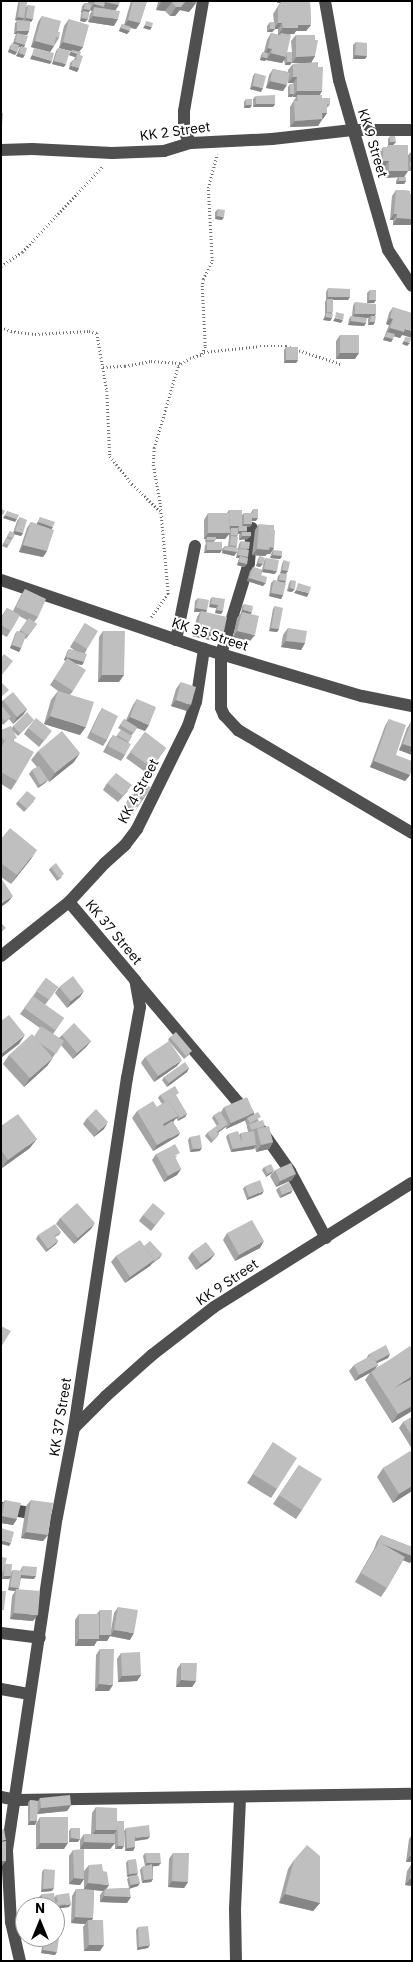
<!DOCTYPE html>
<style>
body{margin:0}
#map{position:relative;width:413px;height:1962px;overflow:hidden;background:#fff;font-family:"IBM Plex Sans",sans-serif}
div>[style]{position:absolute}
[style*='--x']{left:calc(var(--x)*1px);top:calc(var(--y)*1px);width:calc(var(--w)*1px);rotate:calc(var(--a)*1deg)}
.path>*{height:2.5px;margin-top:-1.25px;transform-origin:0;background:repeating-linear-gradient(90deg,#717171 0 1px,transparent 0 3.5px)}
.minor>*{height:12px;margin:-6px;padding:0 6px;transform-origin:6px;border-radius:6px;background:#4f4f4f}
.wall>*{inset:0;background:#a4a4a4}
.shaded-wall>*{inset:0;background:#868686}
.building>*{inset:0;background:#bfbfbf}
span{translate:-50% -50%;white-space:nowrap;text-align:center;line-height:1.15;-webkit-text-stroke:4px #fff;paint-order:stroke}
.street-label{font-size:14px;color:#000}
.frame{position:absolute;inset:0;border:2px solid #000;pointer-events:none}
.north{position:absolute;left:15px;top:1897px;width:50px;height:50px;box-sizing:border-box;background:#fff;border:1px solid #999;border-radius:50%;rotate:0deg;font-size:14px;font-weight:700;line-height:20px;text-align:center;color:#000}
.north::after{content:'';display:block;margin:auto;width:18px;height:22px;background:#000;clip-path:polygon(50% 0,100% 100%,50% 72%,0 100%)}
</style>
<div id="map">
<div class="path">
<i style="--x:1;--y:266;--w:25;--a:-34"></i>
<i style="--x:22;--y:252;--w:118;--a:-46.7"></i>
<i style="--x:1;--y:327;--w:11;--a:22"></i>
<i style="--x:11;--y:331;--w:24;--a:7"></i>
<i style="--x:35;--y:334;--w:54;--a:-3.2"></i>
<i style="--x:89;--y:331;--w:8;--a:14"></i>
<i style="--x:97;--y:333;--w:59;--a:80.2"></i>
<i style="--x:107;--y:391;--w:65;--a:87.4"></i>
<i style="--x:110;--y:456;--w:36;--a:52"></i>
<i style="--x:132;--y:484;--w:39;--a:44"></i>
<i style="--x:204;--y:352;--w:56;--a:-6.1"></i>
<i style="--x:260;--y:346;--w:26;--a:0"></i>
<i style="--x:286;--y:346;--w:58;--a:18.1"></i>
<i style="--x:103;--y:367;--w:22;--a:-3"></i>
<i style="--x:125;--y:366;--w:26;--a:-11"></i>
<i style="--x:151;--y:361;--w:30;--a:4"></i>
<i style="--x:151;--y:617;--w:29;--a:-54"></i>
<i style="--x:168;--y:594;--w:90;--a:-95.1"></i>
<i style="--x:160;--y:504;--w:39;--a:-100"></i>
<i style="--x:153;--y:466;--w:18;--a:-87"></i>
<i style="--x:154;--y:448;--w:85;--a:-73.7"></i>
<i style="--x:178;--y:366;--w:14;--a:-34"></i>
<i style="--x:190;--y:358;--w:13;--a:-18"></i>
<i style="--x:202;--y:354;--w:9;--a:-69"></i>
<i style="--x:205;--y:346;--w:59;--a:-92.9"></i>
<i style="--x:202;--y:287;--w:8;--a:-83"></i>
<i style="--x:203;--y:279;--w:20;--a:-63"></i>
<i style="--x:212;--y:261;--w:73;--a:-93.1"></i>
<i style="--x:208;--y:188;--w:35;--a:-75"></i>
</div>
<div class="minor">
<i style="--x:325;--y:1;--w:80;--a:80"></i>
<i style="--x:339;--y:80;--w:177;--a:73.9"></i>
<i style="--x:388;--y:250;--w:43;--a:56.3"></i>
<i style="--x:191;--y:143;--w:13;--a:-122"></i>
<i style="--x:184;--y:132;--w:21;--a:-90"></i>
<i style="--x:184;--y:111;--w:112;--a:-80.2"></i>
<i style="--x:1;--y:150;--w:31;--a:-2"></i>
<i style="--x:32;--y:149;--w:80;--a:2.9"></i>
<i style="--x:112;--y:153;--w:52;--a:-2.2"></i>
<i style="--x:164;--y:151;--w:28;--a:-17"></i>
<i style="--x:191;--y:143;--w:81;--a:-2.8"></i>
<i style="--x:272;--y:139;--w:81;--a:-6.4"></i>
<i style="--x:352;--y:130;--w:60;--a:0"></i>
<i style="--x:252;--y:528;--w:35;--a:95"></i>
<i style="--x:249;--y:563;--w:95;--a:107.1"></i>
<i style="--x:221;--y:654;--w:54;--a:90"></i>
<i style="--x:221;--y:708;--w:8;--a:67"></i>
<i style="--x:224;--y:715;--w:21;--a:47"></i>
<i style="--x:238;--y:730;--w:202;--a:30.6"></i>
<i style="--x:1;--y:580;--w:214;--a:18.8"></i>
<i style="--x:204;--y:649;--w:165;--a:16.6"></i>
<i style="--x:362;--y:696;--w:51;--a:11.3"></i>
<i style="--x:176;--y:640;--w:96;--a:-78.6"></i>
<i style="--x:1;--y:956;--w:87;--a:-38.5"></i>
<i style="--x:69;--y:902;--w:53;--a:-47.3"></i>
<i style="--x:105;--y:863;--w:27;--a:-42"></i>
<i style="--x:125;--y:845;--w:20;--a:-53"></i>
<i style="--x:137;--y:829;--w:115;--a:-63.7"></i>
<i style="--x:188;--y:726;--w:25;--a:-72"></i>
<i style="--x:196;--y:702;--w:54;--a:-81.4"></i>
<i style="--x:136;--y:982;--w:173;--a:49.7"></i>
<i style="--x:262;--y:1131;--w:49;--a:55"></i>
<i style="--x:290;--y:1171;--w:76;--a:61.8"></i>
<i style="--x:74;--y:1428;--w:45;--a:-45"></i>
<i style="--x:106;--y:1396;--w:62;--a:-41.7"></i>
<i style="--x:152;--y:1355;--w:78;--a:-37.7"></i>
<i style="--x:214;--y:1307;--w:234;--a:-32.1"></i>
<i style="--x:1;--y:1508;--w:42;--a:9.7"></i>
<i style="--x:1;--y:1633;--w:39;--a:7"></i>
<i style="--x:1;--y:1689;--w:29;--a:10"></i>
<i style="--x:1;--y:1797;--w:15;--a:11"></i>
<i style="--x:16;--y:1800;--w:396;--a:-0.9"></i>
<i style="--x:20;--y:1961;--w:40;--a:-103"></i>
<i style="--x:11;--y:1922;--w:72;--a:-93.2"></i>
<i style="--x:7;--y:1850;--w:337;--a:-81.5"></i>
<i style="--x:57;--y:1517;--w:91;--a:-79.2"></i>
<i style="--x:74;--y:1428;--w:354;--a:-81.4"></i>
<i style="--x:127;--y:1078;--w:72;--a:-79.6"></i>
<i style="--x:140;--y:1007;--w:27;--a:-100"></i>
<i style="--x:135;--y:980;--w:102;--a:-130.2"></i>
<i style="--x:236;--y:1961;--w:52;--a:-91.1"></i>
<i style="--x:235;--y:1909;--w:111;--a:-87.4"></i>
</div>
<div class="wall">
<i style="clip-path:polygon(19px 1px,27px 1px,26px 7px,28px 5px,33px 19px,31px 22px,30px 22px,29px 31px,27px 35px,23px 34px,25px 45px,24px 47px,23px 58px,16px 56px,20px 47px,19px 47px,17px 52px,15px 55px,8px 52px,10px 46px,13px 43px,16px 34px,14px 34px,15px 23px,17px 21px,15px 20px,18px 3px)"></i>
<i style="clip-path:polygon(88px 1px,120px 1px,115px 10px,114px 26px,88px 22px,90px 14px,92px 11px,90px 10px,89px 12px,88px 19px,85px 22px,80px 21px,81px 14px,82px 13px,81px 12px,82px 6px,85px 3px,88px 3px)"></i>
<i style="clip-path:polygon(131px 1px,147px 1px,140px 23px,136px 29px,130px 28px,127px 34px,119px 31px,120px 28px,122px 24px,124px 25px)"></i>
<i style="clip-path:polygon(153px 1px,196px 1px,196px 3px,189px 12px,180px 10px,175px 16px,170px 16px,165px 11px,156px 10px,158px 2px)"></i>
<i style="clip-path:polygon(277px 1px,310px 1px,311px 25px,306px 31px,296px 31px,294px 34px,289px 34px,287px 52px,292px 52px,291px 41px,296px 35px,315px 56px,311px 62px,318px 67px,322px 91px,320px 95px,322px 98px,330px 104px,328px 107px,327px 107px,327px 113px,318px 126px,290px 127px,290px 107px,296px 97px,293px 97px,293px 95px,292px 97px,288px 97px,288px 87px,290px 84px,293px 84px,293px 83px,288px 83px,288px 79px,283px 91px,266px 88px,269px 75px,273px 69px,288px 72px,288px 70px,293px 64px,305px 63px,292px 63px,292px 62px,290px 65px,285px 65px,284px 60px,282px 63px,266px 60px,267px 58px,265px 61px,260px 60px,261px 55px,263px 52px,264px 52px,267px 40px,271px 33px,279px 35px,278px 35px,278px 29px,275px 29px,272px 32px,267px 32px,267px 26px,270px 22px,274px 22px,273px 14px,280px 3px,277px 3px)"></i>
<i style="clip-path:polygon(42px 16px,58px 32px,59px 38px,50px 52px,31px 47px,38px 22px)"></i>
<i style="clip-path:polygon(69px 19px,83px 47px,79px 52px,79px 68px,77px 72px,69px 69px,70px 63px,73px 60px,74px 60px,75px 57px,69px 55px,71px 51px,59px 48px,64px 26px)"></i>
<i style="clip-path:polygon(356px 42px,367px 56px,365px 59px,353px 59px,353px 45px)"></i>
<i style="clip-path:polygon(412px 43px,412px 63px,411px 63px)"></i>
<i style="clip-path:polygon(58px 48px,64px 67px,52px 64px,56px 51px)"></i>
<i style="clip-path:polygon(255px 73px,261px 92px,250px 89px,253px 76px)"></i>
<i style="clip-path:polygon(256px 96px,275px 104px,273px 107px,253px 107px,253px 99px)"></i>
<i style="clip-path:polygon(246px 99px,250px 108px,244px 108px,244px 102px)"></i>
<i style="clip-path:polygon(390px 136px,396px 142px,393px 145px,388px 145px,388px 139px)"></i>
<i style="clip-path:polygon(388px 145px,408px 155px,411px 152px,412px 171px,408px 171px,404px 177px,406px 181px,404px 184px,396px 184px,396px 181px,398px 177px,384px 178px,384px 167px,379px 167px,378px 154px,383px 147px,387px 147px)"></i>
<i style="clip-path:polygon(396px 190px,412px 225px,393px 225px,393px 220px,390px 220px,392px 196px)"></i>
<i style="clip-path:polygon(218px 209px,222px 220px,215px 219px,215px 212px)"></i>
<i style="clip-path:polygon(328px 288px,348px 300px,333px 300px,332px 318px,330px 321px,323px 320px,325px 315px,325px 302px,326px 300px,326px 292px)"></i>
<i style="clip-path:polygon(370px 290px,376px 300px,374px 303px,367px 303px,367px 293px)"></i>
<i style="clip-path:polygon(355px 302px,375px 316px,375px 322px,373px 325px,368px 325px,368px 319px,369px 318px,361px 318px,366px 323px,364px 326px,348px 325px,349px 319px,351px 316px,352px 316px,353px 306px)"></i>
<i style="clip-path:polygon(393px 307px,402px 335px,400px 338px,394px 336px,391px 342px,383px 340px,389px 325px,386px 324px,389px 313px)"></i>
<i style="clip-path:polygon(340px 335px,355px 359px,336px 359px,336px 341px)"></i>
<i style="clip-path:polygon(286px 347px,298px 360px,296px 363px,284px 363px,284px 350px)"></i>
<i style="clip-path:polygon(253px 509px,256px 521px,252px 521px,250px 527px,247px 527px,246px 532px,248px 539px,239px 540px,239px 535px,240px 534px,238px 534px,237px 537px,237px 546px,236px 548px,237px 552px,234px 556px,222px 553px,222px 549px,225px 546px,228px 546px,229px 538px,229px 534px,225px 539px,216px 539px,214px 542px,220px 553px,204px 553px,205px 545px,206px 544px,205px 540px,206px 539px,204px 539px,204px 520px,208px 513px,227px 513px,229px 510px,242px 515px,244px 513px,251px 513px)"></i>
<i style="clip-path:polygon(20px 517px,23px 533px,21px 536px,15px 534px,7px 548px,2px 546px,10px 531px,13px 533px,17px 521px)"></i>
<i style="clip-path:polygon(40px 517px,52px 529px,47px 551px,43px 557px,19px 552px,27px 528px,31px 522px,37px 524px)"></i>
<i style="clip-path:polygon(259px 524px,274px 548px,270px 554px,267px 554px,265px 556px,252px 555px,255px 530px)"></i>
<i style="clip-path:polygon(241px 541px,248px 550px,247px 564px,244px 567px,237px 565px,239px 558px,236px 558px,239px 544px)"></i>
<i style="clip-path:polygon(273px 550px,282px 556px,280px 559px,270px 558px,271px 554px)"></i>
<i style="clip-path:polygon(260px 556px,264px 561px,266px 558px,275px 574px,262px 572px,261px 575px,263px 586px,247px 581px,250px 571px,253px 567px,262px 570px,264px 561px,260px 567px,256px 566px,258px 559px)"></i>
<i style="clip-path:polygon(284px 560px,288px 571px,286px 574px,283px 595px,281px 599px,269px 596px,271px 583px,274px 580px,277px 581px,278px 576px,280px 574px,282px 564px)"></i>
<i style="clip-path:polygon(291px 580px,292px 592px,287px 591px,289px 583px)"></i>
<i style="clip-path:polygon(25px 589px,38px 617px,34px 622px,37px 624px,26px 639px,25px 638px,21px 648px,19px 652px,10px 648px,15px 634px,17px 631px,19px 632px,27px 620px,19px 616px,7px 637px,1px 634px,1px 617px,7px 608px,13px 611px,21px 595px)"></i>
<i style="clip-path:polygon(212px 597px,223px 611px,221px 614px,215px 613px,216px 608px,209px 607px,210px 600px)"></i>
<i style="clip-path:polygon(198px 598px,207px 610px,206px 612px,223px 636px,219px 642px,192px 636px,197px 617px,200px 612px,194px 612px,195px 601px)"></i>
<i style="clip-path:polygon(244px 604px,250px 614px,250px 641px,233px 637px,237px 618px,241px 613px,242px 607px)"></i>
<i style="clip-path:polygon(275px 606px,279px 629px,277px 632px,269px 631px,273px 609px)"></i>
<i style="clip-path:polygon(85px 623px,87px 649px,85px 653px,84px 662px,82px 665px,76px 664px,73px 691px,70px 695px,80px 735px,44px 724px,51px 700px,58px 691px,50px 685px,66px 661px,64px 660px,67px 652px,69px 649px,75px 651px,70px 647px)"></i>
<i style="clip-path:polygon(288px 628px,305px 643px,301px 650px,281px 647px,283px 635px)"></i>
<i style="clip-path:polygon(103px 631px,119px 682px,98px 682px,99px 637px)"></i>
<i style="clip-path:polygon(181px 682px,187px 711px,171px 706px,176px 689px)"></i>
<i style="clip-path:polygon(137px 699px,145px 731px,137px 728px,131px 736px,118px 728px,124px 719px,126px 720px,133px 705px)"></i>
<i style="clip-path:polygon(3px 700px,27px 709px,23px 715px,13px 724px,9px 719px,3px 725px,1px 722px,1px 702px)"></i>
<i style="clip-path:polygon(102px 708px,107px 740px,103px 746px,87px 738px,98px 715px)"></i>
<i style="clip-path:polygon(389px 719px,396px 755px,410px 775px,405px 781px,370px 767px,385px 726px)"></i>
<i style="clip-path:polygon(34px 720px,18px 736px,14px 732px,14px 741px,17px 781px,11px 790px,1px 784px,2px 744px,1px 730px,12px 728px,13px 726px)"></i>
<i style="clip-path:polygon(411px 722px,412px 755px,399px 750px,407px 728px)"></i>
<i style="clip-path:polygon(28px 728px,47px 737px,39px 747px,24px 734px)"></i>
<i style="clip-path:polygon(121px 730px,132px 736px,128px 743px,125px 755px,121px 761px,103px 752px,109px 741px,113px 735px,116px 737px)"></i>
<i style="clip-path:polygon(145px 732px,166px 748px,148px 774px,126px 758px)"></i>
<i style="clip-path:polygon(38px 751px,74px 762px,49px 782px,48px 780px,45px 783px,38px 788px,29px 774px,32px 770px,37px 767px,31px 760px)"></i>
<i style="clip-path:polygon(143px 782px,151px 788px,133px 814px,123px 807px,132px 794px,133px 795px)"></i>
<i style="clip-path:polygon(107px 783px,128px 791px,118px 802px,103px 790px)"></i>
<i style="clip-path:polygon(18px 801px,34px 801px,24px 812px,16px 804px)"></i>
<i style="clip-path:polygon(1px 839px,31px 859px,11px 884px,1px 877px)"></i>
<i style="clip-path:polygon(51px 867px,62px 877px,57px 881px,49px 870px)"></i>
<i style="clip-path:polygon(46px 978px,58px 987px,45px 1005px,64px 1018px,53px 1034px,59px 1038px,62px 1035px,91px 1041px,86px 1047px,73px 1059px,61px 1045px,47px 1066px,24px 1087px,3px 1064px,9px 1055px,34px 1037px,40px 1028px,20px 1014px)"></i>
<i style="clip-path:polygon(59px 987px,80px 997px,67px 1008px,55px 993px)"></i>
<i style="clip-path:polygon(170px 1037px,190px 1054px,184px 1059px,168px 1040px)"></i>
<i style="clip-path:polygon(145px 1057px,177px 1066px,154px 1082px,141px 1063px)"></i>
<i style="clip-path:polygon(189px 1068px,187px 1072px,167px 1087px,162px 1080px,164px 1077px)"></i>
<i style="clip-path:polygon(160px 1095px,177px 1097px,187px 1114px,185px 1117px,178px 1121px,176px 1118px,173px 1122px,180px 1133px,178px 1136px,153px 1151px,132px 1118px,137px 1111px,157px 1107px,162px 1104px,158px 1098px)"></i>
<i style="clip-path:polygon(224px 1107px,251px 1116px,259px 1120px,257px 1122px,265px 1126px,264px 1127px,273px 1142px,269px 1149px,256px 1152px,255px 1147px,254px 1149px,231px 1152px,226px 1137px,228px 1134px,239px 1135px,241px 1133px,248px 1132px,247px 1127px,247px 1126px,245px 1121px,246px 1120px,226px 1129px,226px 1127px,218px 1133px,219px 1134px,217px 1137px,211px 1143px,205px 1136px,207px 1133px,217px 1126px,212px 1118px,214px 1115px,221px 1112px)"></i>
<i style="clip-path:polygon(87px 1118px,104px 1129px,94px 1137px,83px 1124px)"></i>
<i style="clip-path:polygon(1px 1126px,30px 1148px,2px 1168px,1px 1168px)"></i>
<i style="clip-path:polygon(190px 1137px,200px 1151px,190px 1152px,188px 1140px)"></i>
<i style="clip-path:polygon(156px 1154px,178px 1156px,175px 1157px,181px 1169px,177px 1175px,164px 1182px,152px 1160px)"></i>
<i style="clip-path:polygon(264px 1167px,272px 1173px,266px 1177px,262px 1170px)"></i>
<i style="clip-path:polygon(275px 1170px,292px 1180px,276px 1187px,270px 1176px)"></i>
<i style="clip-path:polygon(245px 1186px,262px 1194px,247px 1200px,243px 1189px)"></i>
<i style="clip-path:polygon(279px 1187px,291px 1193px,280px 1198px,276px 1190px)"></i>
<i style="clip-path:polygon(165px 1213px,151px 1231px,139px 1221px,143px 1215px)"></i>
<i style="clip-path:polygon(60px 1218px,91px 1229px,74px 1244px,56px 1224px)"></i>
<i style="clip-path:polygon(61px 1232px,59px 1235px,55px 1237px,58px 1241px,56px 1244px,46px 1252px,36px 1239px,38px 1235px)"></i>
<i style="clip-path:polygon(227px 1233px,260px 1248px,235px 1261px,223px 1240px)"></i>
<i style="clip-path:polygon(144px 1246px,162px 1254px,160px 1258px,152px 1264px,150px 1266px,125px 1283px,111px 1262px,116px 1256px)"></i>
<i style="clip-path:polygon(192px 1252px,215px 1254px,210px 1260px,196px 1270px,188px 1258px)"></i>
<i style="clip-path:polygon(412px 1349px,412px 1411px,392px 1423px,365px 1380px,370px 1373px,355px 1381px,349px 1371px,354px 1365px,367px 1358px,367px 1357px,369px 1354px,390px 1354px,388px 1358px,377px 1363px,378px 1365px,374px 1369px)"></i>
<i style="clip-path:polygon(412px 1417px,412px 1449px,399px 1428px,403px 1422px)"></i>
<i style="clip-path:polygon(273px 1442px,277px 1489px,271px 1498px,247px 1483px)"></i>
<i style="clip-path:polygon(412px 1454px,412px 1491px,393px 1503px,377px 1477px,383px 1468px)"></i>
<i style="clip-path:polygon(299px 1465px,302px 1510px,296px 1519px,273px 1504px)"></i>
<i style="clip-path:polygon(5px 1500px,17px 1519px,13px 1525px,1px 1523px,1px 1505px)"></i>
<i style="clip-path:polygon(31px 1500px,48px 1535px,43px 1541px,21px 1538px,26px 1506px)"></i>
<i style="clip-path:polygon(381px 1535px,412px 1547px,412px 1560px,410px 1563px,403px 1560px,387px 1588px,381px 1597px,355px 1582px,374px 1549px,377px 1541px)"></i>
<i style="clip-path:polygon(1px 1557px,11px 1572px,13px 1570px,20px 1571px,21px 1569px,23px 1566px,34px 1579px,21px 1578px,19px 1588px,18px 1590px,33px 1621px,10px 1619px,12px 1596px,15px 1591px,8px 1590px,10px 1578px,9px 1579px,2px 1579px)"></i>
<i style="clip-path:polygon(118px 1607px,130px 1640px,110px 1636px,107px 1641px,97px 1641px,94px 1646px,75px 1646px,75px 1620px,79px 1614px,97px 1614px,100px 1610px,111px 1630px,114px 1613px)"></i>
<i style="clip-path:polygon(100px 1649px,109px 1691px,95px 1691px,96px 1655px)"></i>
<i style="clip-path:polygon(121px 1653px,141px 1675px,137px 1681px,118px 1682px,117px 1659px)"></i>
<i style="clip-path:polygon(181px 1663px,196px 1681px,192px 1687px,176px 1687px,177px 1669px)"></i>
<i style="clip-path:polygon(40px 1798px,71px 1805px,67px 1811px,37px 1814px,35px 1825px,28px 1825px,28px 1803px,30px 1800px,38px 1801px)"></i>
<i style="clip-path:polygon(96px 1807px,117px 1822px,122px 1849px,115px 1849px,115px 1833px,114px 1834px,115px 1843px,110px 1849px,80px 1849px,80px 1840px,84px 1834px,91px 1834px,92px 1813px)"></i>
<i style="clip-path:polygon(40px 1817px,64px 1849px,36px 1849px,36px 1824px)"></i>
<i style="clip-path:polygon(71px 1828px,78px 1842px,69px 1842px,69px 1831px)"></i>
<i style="clip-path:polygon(126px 1828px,148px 1839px,135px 1841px,135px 1847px,133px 1851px,125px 1851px,124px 1831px)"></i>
<i style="clip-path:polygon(412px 1835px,412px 1862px,406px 1862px,409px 1839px)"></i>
<i style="clip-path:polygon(73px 1850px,84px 1871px,89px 1865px,106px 1889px,129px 1888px,127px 1879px,129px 1877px,127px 1877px,126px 1863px,128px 1860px,136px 1875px,138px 1886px,130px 1888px,127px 1903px,100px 1902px,100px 1895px,103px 1891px,94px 1890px,93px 1918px,92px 1920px,100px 1951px,84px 1951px,83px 1927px,85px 1924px,71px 1923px,72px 1896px,76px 1889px,84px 1889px,84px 1879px,80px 1885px,69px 1884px,69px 1856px)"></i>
<i style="clip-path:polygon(145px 1853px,161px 1863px,158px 1866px,153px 1866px,153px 1879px,151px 1882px,142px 1883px,140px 1870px,142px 1867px,145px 1866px,143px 1856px)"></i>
<i style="clip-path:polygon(173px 1853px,188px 1882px,184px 1888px,168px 1887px,169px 1859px)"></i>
<i style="clip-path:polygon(294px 1860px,320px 1903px,313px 1911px,279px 1903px,288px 1869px)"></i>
<i style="clip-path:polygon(411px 1865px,412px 1865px,412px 1886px,405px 1885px,407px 1871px)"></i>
<i style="clip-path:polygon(44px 1869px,52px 1891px,41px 1892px,42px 1872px)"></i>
<i style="clip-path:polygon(42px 1894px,55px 1897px,56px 1895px,69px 1907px,59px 1908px,55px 1907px,39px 1907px,40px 1905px,39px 1897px)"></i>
<i style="clip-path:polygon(138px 1927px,148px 1948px,137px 1950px,136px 1930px)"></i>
<i style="clip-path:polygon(44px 1937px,55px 1937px,57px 1938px,55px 1955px,41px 1953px,43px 1940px)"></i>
</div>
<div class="shaded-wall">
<i style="clip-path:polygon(162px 1px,172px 2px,165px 11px,156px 10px)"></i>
<i style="clip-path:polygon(186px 1px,196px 3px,189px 12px,180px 10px,175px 16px,170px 16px,176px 7px)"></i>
<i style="clip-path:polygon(278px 1px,302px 1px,301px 3px,277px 3px)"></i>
<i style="clip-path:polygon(371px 1px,380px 1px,380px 2px,370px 2px)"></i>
<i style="clip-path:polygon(105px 2px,119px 5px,115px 11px,103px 8px,100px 13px,94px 7px,92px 11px,90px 10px,94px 4px)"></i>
<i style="clip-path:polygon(84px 9px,90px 10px,88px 14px,83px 11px,82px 13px,81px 12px)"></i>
<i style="clip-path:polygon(93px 16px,118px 19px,114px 26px,88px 22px)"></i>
<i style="clip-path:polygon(18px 17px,24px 18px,22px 21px,15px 20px)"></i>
<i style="clip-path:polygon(26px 18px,33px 19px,31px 22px,24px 22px)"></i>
<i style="clip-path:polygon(82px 18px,88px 19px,85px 22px,80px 21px)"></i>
<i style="clip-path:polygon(128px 20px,140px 23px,136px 29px,124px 26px)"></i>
<i style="clip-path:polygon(278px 23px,282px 23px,278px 29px,274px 29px)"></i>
<i style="clip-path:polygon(145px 25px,152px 27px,150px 30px,143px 28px)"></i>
<i style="clip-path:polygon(298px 25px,311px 25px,306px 31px,296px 31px,294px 34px,280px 35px,281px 33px,279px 35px,278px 35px,283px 28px)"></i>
<i style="clip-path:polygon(121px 28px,130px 31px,127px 34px,119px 31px)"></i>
<i style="clip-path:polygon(270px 29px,275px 29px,272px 32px,267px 32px)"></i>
<i style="clip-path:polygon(17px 31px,29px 31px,27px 35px,14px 34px)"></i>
<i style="clip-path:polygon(35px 41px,54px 46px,50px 52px,31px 47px)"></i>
<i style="clip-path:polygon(15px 42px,25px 45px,23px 48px,12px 45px)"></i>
<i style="clip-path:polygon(63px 42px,83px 47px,78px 53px,72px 50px,71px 51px,59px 48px)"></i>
<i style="clip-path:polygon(268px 48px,272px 49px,267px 55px,264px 54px)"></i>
<i style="clip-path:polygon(10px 49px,17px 52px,15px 55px,8px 52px)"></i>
<i style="clip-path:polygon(71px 52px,77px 54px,75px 57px,69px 55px)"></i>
<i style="clip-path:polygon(19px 53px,25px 55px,23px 58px,16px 56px)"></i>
<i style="clip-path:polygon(271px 53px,286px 57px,282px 63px,266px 60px)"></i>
<i style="clip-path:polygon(32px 55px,52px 61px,50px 64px,30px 59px)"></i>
<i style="clip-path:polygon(355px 55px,367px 56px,365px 59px,353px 59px)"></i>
<i style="clip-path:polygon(315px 56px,311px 63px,292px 63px,296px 57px)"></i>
<i style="clip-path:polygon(262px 57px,267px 58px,265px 61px,260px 60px)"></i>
<i style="clip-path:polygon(54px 61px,66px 64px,64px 67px,52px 64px)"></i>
<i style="clip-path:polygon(287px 62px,292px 62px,290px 65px,285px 65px)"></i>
<i style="clip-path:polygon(71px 66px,79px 68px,77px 72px,69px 69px)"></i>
<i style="clip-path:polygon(293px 77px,297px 77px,293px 83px,288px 83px)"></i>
<i style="clip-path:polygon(270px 81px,287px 85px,283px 91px,266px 88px)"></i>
<i style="clip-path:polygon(253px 86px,263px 88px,261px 92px,250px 89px)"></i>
<i style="clip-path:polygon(297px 91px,322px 91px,318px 97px,297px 95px,296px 97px,293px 97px)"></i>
<i style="clip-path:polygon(290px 94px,294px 94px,292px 97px,288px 97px)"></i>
<i style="clip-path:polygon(256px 104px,275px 104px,273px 107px,253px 107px)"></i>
<i style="clip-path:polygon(246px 105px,252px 105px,250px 108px,244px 108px)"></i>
<i style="clip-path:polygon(322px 113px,327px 113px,323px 119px)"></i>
<i style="clip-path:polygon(322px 119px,318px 126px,290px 127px,295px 121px)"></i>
<i style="clip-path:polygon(390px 142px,396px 142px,393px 145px,388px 145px)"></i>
<i style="clip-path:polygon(383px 161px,389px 161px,384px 167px,379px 167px)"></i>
<i style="clip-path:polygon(389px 171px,408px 171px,404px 177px,384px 178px)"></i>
<i style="clip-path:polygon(399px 181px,406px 181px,404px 184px,396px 184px)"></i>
<i style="clip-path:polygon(394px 214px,397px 214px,393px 220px,390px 220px)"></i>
<i style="clip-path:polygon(217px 216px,224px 217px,222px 220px,215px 219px)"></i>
<i style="clip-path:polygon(397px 218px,412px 219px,412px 225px,393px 225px)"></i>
<i style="clip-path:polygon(328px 297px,350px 297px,348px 300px,326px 300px)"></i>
<i style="clip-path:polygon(369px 300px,376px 300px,374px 303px,367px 303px)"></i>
<i style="clip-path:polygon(355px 314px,376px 314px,373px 318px,371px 316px,369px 318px,352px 317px)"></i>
<i style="clip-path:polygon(326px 317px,332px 318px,330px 321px,323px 320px)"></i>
<i style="clip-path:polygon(335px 318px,343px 320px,341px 323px,333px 321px)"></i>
<i style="clip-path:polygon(390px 318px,393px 319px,389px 325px,386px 324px)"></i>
<i style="clip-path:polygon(351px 321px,366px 323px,364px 326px,348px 325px)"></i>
<i style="clip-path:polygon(370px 322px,375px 322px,373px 325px,368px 325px)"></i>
<i style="clip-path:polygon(390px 328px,405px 329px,412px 331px,412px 338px,402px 335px,400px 338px,386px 334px)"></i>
<i style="clip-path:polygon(385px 337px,393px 339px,391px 342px,383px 340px)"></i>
<i style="clip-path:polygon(404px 341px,410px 343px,407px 346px,402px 344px)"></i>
<i style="clip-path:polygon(340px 353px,359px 353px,355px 359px,336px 359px)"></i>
<i style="clip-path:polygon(286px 360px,298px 360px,296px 363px,284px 363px)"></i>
<i style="clip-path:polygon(5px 515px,17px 519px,15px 522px,3px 518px)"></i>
<i style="clip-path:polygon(252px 518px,258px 518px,256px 521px,250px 521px)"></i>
<i style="clip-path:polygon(38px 522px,53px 527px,51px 530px,36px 525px)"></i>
<i style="clip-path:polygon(244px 524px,252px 524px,250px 527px,241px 527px)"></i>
<i style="clip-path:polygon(230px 526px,239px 526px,237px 529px,227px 529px)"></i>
<i style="clip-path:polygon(15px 531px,23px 533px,21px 536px,13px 534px)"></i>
<i style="clip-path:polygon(239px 531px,247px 531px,245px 534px,242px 532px,240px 534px,237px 534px)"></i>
<i style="clip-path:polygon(208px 533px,230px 533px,225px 539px,207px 539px,207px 537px,206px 539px,204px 539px)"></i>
<i style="clip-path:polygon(242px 536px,251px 536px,248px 539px,239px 540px)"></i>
<i style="clip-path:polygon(23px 545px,47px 551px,43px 557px,19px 552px)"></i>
<i style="clip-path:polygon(270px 547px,274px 548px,270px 554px,267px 554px,265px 556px,252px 555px,257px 549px)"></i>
<i style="clip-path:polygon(207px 550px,222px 550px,220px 553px,204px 553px)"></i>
<i style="clip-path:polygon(224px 550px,237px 552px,234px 556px,222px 553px)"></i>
<i style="clip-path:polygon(238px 555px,248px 557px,246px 560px,240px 556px,239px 558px,236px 558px)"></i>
<i style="clip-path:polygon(273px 555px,282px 556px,280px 559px,270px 558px)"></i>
<i style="clip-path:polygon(239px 562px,247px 564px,244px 567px,237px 565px)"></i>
<i style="clip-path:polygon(258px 563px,263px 564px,260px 567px,256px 566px)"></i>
<i style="clip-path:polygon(264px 569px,277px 571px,275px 574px,262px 572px)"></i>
<i style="clip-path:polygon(282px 570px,288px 571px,285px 574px,280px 574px)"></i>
<i style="clip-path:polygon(249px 578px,266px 583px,263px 586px,247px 581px)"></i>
<i style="clip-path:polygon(279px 580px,286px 581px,284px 584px,277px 583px)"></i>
<i style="clip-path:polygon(290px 588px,295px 589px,292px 592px,287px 591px)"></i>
<i style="clip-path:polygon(296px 590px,309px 593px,307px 597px,294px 593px)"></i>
<i style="clip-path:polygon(271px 593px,283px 595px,281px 599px,269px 596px)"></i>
<i style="clip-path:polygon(211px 604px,218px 605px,216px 608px,209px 607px)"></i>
<i style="clip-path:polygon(196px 608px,207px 610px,205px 613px,201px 611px,200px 612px,194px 612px)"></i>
<i style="clip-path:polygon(217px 610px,223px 611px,221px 614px,215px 613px)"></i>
<i style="clip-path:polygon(243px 610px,252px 612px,250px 615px,241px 613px)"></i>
<i style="clip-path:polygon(271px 628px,279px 629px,277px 632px,269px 631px)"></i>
<i style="clip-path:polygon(197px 629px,223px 636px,219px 642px,192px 636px)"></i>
<i style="clip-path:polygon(237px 631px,255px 635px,250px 641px,233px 637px)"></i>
<i style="clip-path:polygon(286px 641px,305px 643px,301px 650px,281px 647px)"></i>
<i style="clip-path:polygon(12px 645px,21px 648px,19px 652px,10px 648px)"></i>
<i style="clip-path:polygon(66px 657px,84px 662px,82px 665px,64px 660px)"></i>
<i style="clip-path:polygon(102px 675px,124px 675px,119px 682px,98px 682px)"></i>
<i style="clip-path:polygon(176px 700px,191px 705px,187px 711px,171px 706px)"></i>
<i style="clip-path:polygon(27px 709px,23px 715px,13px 724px,17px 717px)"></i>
<i style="clip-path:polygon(50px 716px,86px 727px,80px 735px,44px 724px)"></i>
<i style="clip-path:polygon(130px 717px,149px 725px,145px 731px,125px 723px)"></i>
<i style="clip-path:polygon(403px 744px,412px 747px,412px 755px,399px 750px)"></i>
<i style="clip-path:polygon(80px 753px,74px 762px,49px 782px,55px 773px)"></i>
<i style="clip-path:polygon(374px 761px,410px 775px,405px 781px,370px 767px)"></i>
<i style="clip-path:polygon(48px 780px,45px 783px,38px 788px,40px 785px)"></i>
<i style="clip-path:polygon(37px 850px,31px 859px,11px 884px,17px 875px)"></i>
<i style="clip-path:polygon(13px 896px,8px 902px,1px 907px,1px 904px,3px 902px)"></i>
<i style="clip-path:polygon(84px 991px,80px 997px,67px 1008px,71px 1001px)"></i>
<i style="clip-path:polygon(25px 1035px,19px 1044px,1px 1058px,1px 1054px)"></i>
<i style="clip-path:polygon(91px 1041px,86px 1047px,73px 1059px,77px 1053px)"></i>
<i style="clip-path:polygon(53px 1058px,47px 1066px,24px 1087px,30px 1078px)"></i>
<i style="clip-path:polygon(182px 1060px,177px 1066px,154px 1082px,158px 1076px)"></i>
<i style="clip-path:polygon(189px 1068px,187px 1072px,167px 1087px,169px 1083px)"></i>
<i style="clip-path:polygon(254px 1113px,249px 1119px,247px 1118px,246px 1120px,226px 1129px,231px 1123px)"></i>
<i style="clip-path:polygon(187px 1114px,185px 1117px,178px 1121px,180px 1118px)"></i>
<i style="clip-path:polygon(178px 1116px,173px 1122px,162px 1129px,163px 1124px)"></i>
<i style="clip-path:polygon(108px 1122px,104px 1129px,94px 1137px,99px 1131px)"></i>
<i style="clip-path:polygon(228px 1124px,225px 1127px,215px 1135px,217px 1132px)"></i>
<i style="clip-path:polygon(180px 1133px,178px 1136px,153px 1151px,157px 1145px,171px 1137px)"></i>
<i style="clip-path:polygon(37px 1139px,30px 1148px,2px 1168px,8px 1160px)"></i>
<i style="clip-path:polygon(273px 1142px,269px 1149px,256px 1152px,261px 1145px)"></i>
<i style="clip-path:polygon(256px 1145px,254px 1149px,231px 1152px,233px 1149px)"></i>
<i style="clip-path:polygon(202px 1148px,200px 1151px,190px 1152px,193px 1149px)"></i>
<i style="clip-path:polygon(181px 1169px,177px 1175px,164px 1182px,168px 1176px)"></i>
<i style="clip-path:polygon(274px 1170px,272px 1173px,266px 1177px,268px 1174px)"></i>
<i style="clip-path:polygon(296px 1174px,292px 1180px,276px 1187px,280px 1181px)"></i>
<i style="clip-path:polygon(293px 1190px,291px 1193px,280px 1198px,282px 1195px)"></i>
<i style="clip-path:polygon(264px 1191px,262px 1194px,247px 1200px,249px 1197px)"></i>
<i style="clip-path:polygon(95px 1223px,91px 1229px,74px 1244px,78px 1238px)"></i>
<i style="clip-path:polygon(58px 1241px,56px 1244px,46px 1252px,48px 1249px)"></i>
<i style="clip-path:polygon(264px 1241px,260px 1248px,235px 1261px,239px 1255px)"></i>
<i style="clip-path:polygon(215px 1254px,210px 1260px,196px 1270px,201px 1264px)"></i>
<i style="clip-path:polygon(154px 1260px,150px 1266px,125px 1283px,130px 1277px)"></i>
<i style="clip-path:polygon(390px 1354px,388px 1358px,371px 1366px,374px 1363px)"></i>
<i style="clip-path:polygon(378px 1365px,373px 1371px,355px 1381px,359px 1375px)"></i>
<i style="clip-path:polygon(412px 1376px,412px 1381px,394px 1388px)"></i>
<i style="clip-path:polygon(412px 1406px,412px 1411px,392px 1423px,398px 1414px)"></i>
<i style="clip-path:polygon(412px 1486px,412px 1491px,393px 1503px,399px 1494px)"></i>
<i style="clip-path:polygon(2px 1516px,17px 1519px,13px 1525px,1px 1523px)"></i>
<i style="clip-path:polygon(26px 1532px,48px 1535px,43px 1541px,21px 1538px)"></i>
<i style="clip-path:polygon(1px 1540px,11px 1543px,9px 1546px,1px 1544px)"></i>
<i style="clip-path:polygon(379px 1543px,412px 1556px,412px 1560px,410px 1563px,375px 1549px)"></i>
<i style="clip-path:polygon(21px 1575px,36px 1576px,34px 1579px,19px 1578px)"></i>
<i style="clip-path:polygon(4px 1576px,11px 1576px,9px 1579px,2px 1579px)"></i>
<i style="clip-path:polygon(10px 1587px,19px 1588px,17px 1591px,16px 1589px,15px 1591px,8px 1590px)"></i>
<i style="clip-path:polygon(14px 1613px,38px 1615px,33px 1621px,10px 1619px)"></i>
<i style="clip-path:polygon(114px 1630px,134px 1633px,130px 1640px,110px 1636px,107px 1641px,97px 1641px,94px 1646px,75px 1646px,79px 1639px,97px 1639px,100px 1635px,111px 1635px)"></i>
<i style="clip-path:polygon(141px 1675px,137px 1681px,118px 1682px,122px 1676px)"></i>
<i style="clip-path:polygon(181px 1680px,196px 1681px,192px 1687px,176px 1687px)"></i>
<i style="clip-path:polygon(99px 1684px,113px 1685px,109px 1691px,95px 1691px)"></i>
<i style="clip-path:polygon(71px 1805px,67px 1811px,37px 1814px,41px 1808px)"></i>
<i style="clip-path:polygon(30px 1821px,37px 1821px,35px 1825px,28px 1825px)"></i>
<i style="clip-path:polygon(96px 1830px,117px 1830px,112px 1837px,91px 1836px)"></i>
<i style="clip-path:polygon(150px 1836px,148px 1839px,134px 1841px,136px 1838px)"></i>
<i style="clip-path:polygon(71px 1838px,80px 1839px,78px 1842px,69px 1842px)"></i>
<i style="clip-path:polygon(84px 1842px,115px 1843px,110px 1849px,80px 1849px)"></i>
<i style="clip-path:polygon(40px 1843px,68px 1843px,64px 1849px,36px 1849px)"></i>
<i style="clip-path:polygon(118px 1846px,124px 1846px,122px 1849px,115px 1849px)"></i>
<i style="clip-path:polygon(135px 1847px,133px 1851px,125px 1851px,127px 1848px)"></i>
<i style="clip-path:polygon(410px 1856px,412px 1856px,412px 1862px,406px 1862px)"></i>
<i style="clip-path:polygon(1px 1861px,6px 1861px,1px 1867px)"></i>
<i style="clip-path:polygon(147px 1863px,161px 1863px,158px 1866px,145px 1867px)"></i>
<i style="clip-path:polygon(138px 1873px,136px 1876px,127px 1877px,129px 1874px)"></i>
<i style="clip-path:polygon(74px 1878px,84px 1879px,80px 1885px,69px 1884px)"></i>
<i style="clip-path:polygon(153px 1879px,151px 1882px,142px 1883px,144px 1880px)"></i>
<i style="clip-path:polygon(410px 1879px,412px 1879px,412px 1886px,405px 1885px)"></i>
<i style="clip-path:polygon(172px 1881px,188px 1882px,184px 1888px,168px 1887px)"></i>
<i style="clip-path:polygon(88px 1883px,109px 1885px,105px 1891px,105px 1889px,103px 1891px,84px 1889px)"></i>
<i style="clip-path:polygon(140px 1883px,138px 1886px,129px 1889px,131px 1885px)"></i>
<i style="clip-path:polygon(54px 1888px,52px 1891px,41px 1892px,43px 1889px)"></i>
<i style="clip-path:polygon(285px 1894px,320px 1903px,313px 1911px,279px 1903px)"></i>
<i style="clip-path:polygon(104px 1896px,131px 1897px,127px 1903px,100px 1902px)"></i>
<i style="clip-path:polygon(71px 1904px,69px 1907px,56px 1909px,58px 1906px)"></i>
<i style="clip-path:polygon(55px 1915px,60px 1915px,55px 1921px)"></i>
<i style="clip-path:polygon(75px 1917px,93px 1918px,89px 1924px,88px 1920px,85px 1924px,71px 1923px)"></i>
<i style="clip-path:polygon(89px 1945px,104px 1945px,100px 1951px,84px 1951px)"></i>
<i style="clip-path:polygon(150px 1945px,148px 1948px,137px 1950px,139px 1947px)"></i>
<i style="clip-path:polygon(43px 1950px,57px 1952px,55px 1955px,41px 1953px)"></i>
</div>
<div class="building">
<i style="clip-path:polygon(20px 1px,27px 1px,24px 18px,18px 17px)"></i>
<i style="clip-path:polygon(95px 1px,120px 1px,119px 5px,105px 2px,104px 7px,94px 4px)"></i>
<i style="clip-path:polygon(133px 1px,147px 1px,140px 23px,128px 20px)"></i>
<i style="clip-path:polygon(166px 1px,186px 1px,181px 7px,176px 7px,172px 2px)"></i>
<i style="clip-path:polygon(310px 1px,311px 25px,298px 25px,298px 28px,283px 28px,282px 23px,278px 23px,278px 8px,281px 2px)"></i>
<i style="clip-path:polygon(85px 3px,91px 4px,90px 10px,84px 9px)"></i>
<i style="clip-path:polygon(28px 5px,35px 6px,33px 19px,26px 18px)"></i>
<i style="clip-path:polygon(94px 7px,120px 11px,118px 19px,93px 16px)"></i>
<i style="clip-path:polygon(83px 11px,89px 12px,88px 19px,82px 18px)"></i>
<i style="clip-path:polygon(42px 16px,61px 21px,58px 32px,60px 32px,59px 38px,56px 37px,54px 46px,35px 41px)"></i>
<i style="clip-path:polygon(69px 19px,89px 25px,83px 47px,63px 42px)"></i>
<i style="clip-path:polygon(17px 20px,30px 21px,29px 31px,17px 31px)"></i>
<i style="clip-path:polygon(146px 21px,153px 23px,152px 27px,145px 25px)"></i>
<i style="clip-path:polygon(270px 22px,275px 22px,275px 29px,270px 29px)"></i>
<i style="clip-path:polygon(122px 24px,131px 27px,130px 31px,121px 28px)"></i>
<i style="clip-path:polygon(17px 33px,28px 36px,25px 45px,15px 42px)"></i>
<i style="clip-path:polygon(271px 33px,280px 35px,281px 33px,291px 35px,286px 57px,271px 53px,272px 49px,268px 48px)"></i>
<i style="clip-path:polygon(296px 35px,315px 35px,315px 40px,318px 40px,315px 56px,296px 57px)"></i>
<i style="clip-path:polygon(356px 42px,367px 43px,367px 56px,355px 55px)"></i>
<i style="clip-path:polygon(12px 43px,19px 45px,17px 52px,10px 49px)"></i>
<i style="clip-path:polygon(21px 46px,27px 48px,25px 55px,19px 53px)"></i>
<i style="clip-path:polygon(34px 48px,54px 53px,52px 61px,32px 55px)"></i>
<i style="clip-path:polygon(58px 48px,70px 51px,66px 64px,54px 61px)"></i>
<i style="clip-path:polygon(72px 50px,81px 52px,80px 55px,83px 56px,79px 68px,71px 66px,73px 60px,76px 60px,77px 54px,71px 52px)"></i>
<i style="clip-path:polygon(263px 52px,268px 53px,267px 58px,262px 57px)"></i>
<i style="clip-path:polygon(287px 52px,292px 52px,292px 62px,287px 62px)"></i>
<i style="clip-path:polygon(318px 62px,318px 67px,323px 67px,322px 91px,297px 91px,297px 77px,293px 77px,293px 64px)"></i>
<i style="clip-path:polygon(273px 69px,290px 73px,287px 85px,270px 81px)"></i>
<i style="clip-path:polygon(255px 73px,266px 76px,263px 88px,253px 86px)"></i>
<i style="clip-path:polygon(290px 84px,294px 84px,294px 94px,290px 94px)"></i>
<i style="clip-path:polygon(275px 95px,275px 104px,256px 104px,256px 96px)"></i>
<i style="clip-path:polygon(297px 95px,322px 95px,322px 98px,327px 98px,327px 113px,322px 113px,322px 119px,295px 121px,294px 101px,298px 101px)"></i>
<i style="clip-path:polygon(327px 98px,330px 98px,330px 104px,327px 104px)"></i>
<i style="clip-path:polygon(246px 99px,252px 99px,252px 105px,246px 105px)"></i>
<i style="clip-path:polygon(1px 113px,3px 113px,2px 126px,1px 126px)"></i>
<i style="clip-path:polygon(390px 136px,395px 136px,396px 142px,390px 142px)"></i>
<i style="clip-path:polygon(388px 145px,408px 145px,408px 171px,389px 171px,389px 161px,383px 161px,383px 147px,388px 147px)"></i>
<i style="clip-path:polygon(411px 152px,412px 152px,412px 161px,411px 161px)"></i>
<i style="clip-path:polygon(410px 162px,412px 162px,412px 167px,410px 167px)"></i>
<i style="clip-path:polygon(399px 177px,406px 177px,406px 181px,399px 181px)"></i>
<i style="clip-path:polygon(396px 190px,405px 190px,410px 191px,410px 194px,412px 194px,412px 219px,397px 218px,397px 214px,394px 214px)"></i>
<i style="clip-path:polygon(218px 209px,225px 210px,224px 217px,217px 216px)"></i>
<i style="clip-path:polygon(328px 288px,350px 289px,350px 297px,328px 297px)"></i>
<i style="clip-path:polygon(370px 290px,376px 290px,376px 300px,369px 300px)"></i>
<i style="clip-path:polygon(327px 299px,333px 299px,333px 312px,327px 312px)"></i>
<i style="clip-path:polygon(355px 302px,376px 304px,376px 314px,355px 314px)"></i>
<i style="clip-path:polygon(393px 307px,412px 313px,412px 331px,405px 329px,404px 332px,390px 328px,393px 319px,390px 318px)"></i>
<i style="clip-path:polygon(336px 312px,344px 314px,343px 320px,335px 318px)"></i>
<i style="clip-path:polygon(326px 313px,333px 314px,332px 318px,326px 317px)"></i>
<i style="clip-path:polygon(351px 316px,367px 318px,366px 323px,351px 321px)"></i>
<i style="clip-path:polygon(371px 316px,376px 316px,375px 322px,370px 322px)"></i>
<i style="clip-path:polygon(387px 332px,395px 334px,393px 339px,385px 337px)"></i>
<i style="clip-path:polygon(340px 335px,359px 335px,359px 353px,340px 353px)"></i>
<i style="clip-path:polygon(405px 337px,411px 338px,410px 343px,404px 341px)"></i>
<i style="clip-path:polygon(286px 347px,298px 347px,298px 360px,286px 360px)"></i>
<i style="clip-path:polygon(2px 509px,5px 511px,3px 515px,1px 514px)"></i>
<i style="clip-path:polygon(253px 509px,258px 509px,258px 518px,252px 518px,252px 524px,244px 524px,244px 513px,253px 513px)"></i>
<i style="clip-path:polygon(229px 510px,242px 510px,242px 526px,247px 526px,247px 531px,239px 531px,239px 526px,230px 526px)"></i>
<i style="clip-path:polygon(7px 511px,19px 515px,17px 519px,5px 515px)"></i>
<i style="clip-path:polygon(208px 513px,229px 513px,230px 533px,208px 533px)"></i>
<i style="clip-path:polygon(20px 517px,27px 520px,23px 533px,15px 531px)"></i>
<i style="clip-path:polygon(40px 517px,55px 522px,53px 527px,38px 522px)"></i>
<i style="clip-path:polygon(31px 522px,54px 530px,47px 551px,23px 545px)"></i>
<i style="clip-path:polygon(259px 524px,269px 525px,269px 529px,275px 530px,274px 548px,270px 547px,269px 550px,257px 549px)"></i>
<i style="clip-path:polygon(269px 525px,274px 525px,274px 530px,269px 529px)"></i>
<i style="clip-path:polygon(231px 528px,238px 528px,238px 535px,231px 535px)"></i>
<i style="clip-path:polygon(10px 531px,15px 534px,13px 538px,7px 536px)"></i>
<i style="clip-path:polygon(242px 532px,251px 532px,251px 536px,242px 536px)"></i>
<i style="clip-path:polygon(231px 536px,238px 537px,237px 546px,230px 545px)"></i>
<i style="clip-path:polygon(207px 537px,216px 537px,216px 540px,207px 540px)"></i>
<i style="clip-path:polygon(6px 538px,11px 540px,9px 545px,4px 543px)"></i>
<i style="clip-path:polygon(241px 541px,250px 542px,249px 549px,240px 548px)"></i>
<i style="clip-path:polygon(207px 542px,222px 542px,222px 550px,207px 550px)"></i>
<i style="clip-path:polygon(225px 546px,238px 548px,237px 552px,224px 550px)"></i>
<i style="clip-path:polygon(239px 549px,249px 550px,248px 557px,238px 555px)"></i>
<i style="clip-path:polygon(273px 550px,282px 551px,282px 556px,273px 555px)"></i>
<i style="clip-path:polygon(240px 556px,248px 558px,247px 564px,239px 562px)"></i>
<i style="clip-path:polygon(260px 556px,265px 558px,263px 564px,258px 563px)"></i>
<i style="clip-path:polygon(266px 558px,279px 560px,277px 571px,264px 569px)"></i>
<i style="clip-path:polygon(284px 560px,290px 562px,288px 571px,282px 570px)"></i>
<i style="clip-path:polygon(253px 567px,262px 570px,261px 575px,267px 577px,266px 583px,249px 578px)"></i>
<i style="clip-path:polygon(280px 573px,287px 574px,286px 581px,279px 580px)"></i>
<i style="clip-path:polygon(274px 580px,286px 583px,283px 595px,271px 593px)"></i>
<i style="clip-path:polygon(291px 580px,296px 581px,295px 589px,290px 588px)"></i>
<i style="clip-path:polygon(298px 583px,311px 587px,309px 593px,296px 590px)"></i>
<i style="clip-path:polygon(25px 589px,46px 599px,38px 617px,16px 607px)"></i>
<i style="clip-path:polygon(212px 597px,225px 599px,223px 611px,217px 610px,218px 605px,211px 604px)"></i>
<i style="clip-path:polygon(198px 598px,209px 600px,207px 610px,196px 608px)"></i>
<i style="clip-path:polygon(244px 604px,253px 606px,252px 612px,243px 610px)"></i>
<i style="clip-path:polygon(275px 606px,283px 608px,279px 629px,271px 628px)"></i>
<i style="clip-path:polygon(7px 608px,20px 615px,11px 631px,1px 625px,1px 619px)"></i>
<i style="clip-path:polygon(201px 611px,227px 617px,223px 636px,197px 629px)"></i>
<i style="clip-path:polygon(242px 612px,259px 616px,255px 635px,237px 631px)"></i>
<i style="clip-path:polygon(29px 618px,37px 624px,28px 635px,20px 630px)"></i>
<i style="clip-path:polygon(85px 623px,98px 631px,87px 649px,74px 641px)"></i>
<i style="clip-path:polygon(288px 628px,307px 631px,305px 643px,286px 641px)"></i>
<i style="clip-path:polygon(17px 631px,26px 634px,21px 648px,12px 645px)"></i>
<i style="clip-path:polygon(103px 631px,125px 631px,124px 675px,102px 675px)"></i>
<i style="clip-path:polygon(69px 649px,87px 654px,84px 662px,66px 657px)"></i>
<i style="clip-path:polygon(4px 654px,13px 661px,1px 676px,1px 658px)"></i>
<i style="clip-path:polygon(67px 658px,86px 670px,73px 691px,54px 679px)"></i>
<i style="clip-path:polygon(181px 682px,196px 687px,191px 705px,176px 700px)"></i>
<i style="clip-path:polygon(2px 683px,9px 690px,1px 697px,1px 684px)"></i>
<i style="clip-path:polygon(58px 691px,94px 702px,86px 727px,50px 716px)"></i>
<i style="clip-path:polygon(13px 692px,27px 709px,17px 717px,3px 700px)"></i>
<i style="clip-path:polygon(137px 699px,156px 707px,149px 725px,130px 717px)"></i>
<i style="clip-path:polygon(1px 705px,11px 717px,5px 721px,1px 717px)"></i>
<i style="clip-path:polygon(102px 708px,118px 716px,107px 740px,91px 732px)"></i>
<i style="clip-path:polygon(27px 712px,34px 720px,20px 733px,13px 726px)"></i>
<i style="clip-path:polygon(36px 718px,52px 731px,44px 741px,28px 728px)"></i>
<i style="clip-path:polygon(124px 719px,137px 727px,134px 733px,120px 725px)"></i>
<i style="clip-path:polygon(389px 719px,406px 725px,396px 755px,412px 761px,412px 769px,410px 775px,374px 761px)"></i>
<i style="clip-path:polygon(411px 722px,412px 722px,412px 747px,403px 744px)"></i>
<i style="clip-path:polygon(11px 726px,17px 738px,12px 740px,7px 737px,4px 741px,1px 735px,1px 730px)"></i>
<i style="clip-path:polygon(121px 730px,132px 736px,129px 742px,117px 735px)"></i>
<i style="clip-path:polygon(62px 731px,80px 753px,55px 773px,38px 751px)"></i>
<i style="clip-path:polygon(145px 732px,166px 748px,152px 768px,130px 752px)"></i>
<i style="clip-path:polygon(113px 735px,131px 744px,125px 755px,108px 746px)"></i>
<i style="clip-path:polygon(7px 737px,34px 752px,17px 781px,1px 772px,1px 748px)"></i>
<i style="clip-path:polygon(39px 766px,48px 780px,40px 785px,32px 770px)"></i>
<i style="clip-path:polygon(116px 773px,132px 785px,123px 796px,107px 783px)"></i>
<i style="clip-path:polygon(143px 782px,151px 788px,143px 798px,135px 792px)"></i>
<i style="clip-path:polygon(27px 791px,36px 798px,27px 809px,18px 801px)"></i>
<i style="clip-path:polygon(132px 794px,142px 800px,135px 811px,125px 804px)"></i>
<i style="clip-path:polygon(10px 828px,37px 850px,17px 875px,1px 863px,1px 839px)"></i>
<i style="clip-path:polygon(56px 863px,64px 874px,59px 878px,51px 867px)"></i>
<i style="clip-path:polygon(1px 878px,13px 896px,3px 902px,1px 900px)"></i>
<i style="clip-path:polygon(1px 923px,6px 928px,1px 932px)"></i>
<i style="clip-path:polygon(73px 976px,84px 991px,71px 1001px,59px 987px)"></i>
<i style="clip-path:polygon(46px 978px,58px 987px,49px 1000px,36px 991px)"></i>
<i style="clip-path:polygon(33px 996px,64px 1018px,55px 1030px,24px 1008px)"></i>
<i style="clip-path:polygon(9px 1015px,25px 1035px,1px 1054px,1px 1021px)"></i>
<i style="clip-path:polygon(74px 1023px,91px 1041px,77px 1053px,62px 1035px)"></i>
<i style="clip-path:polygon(41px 1026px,64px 1041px,56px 1054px,41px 1044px,34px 1037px)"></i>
<i style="clip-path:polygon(176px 1032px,192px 1051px,186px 1056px,170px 1037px)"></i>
<i style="clip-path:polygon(32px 1034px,53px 1058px,30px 1078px,9px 1055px)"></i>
<i style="clip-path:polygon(169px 1041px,182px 1060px,158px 1076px,145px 1057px)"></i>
<i style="clip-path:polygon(185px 1062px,189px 1068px,169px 1083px,164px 1077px)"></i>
<i style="clip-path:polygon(175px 1086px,179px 1093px,176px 1095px,187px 1114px,180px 1118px,168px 1100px,165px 1102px,160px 1095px)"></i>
<i style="clip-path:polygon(247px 1097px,254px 1113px,231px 1123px,224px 1107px)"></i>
<i style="clip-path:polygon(168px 1100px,178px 1116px,163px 1124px,171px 1137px,157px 1145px,137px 1111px,153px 1101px,157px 1107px)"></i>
<i style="clip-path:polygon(96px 1109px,108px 1122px,99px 1131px,87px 1118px)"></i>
<i style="clip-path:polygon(220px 1111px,228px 1124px,217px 1132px,219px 1134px,213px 1140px,207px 1133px,219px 1124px,214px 1115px)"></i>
<i style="clip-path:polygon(258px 1112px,261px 1117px,250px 1123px,247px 1118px)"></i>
<i style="clip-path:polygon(18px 1114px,37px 1139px,8px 1160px,1px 1150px,1px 1126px)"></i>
<i style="clip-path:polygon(263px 1120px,265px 1126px,251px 1130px,249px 1124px)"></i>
<i style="clip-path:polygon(172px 1121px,180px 1133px,169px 1139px,171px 1137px,164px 1126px)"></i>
<i style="clip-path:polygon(269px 1126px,273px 1142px,261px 1145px,257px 1129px)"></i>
<i style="clip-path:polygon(238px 1131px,242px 1143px,241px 1133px,254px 1131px,256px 1145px,233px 1149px,228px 1134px)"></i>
<i style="clip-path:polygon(200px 1135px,202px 1148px,193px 1149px,190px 1137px)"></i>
<i style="clip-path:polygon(175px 1144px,180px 1153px,174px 1156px,170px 1147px)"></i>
<i style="clip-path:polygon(170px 1147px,181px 1169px,168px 1176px,156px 1154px)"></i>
<i style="clip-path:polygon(291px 1163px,296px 1174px,280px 1181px,275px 1170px)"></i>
<i style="clip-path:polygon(271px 1164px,274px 1170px,268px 1174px,264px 1167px)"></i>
<i style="clip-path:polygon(260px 1180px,264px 1191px,249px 1197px,245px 1186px)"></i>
<i style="clip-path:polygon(289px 1182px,293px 1190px,282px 1195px,279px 1187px)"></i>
<i style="clip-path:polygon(77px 1203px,95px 1223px,78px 1238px,60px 1218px)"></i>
<i style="clip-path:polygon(153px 1203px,165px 1213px,155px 1225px,143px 1215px)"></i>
<i style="clip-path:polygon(252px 1220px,264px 1241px,239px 1255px,227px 1233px)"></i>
<i style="clip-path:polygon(55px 1224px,61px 1232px,54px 1236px,58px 1241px,48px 1249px,38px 1235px)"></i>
<i style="clip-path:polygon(140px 1240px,154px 1260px,130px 1277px,116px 1256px)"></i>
<i style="clip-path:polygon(150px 1241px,162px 1254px,155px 1261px,144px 1246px)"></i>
<i style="clip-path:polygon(206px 1242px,215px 1254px,201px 1264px,192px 1252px)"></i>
<i style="clip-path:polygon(1px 1326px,11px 1331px,1px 1347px)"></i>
<i style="clip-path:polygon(386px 1345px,390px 1354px,376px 1361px,372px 1355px,370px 1356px,369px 1354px)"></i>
<i style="clip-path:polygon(410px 1346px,412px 1349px,412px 1376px,394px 1388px,412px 1379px,412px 1406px,398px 1414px,371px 1372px)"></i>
<i style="clip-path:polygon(372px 1355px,378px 1365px,359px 1375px,354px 1365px)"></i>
<i style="clip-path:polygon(412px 1417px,412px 1436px,403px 1422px)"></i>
<i style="clip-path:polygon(273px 1442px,297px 1458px,277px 1489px,253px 1474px)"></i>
<i style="clip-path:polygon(410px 1451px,412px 1454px,412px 1486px,399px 1494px,383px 1468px)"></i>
<i style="clip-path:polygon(299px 1465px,322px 1479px,302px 1510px,279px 1495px)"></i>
<i style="clip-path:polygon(5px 1500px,21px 1503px,17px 1519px,2px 1516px)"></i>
<i style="clip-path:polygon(31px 1500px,53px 1503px,48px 1535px,26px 1532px)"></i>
<i style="clip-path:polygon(1px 1528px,14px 1532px,11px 1543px,1px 1540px)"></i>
<i style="clip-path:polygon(381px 1535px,412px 1547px,412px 1556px,385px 1545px,379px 1542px,378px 1543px)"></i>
<i style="clip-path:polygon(379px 1542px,405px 1557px,387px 1588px,361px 1573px)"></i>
<i style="clip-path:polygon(1px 1557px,7px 1558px,3px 1572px,1px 1572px)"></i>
<i style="clip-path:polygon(5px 1564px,12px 1564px,11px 1576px,4px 1576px)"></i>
<i style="clip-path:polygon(23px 1566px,37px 1567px,36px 1576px,21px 1575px,19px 1588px,10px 1587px,13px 1570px,22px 1571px)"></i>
<i style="clip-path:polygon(16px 1589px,40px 1591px,38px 1615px,14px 1613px)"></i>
<i style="clip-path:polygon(1px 1591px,6px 1591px,4px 1610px,1px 1610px)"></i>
<i style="clip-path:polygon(118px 1607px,138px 1610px,134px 1633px,114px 1630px)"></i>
<i style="clip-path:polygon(100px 1610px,112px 1610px,111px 1635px,100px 1635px)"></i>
<i style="clip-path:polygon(79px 1614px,99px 1614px,99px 1639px,79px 1639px)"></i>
<i style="clip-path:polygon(100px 1649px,114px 1649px,113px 1685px,99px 1684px)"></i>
<i style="clip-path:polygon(140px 1652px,141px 1675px,122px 1676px,121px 1653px)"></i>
<i style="clip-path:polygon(181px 1663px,197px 1663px,196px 1681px,181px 1680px)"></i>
<i style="clip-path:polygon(70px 1795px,71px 1805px,41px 1808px,40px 1798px)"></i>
<i style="clip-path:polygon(30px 1800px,38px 1801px,37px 1821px,30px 1821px)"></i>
<i style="clip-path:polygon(96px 1807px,117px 1808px,117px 1830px,96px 1830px)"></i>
<i style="clip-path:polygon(40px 1817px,68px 1817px,68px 1843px,40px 1843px)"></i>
<i style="clip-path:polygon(117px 1821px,124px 1821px,124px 1846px,118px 1846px)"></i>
<i style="clip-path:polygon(149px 1825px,150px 1836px,136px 1838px,135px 1835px,135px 1847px,127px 1848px,126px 1828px)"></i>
<i style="clip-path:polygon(71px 1828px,80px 1828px,80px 1839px,71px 1838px)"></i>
<i style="clip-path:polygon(4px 1829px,6px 1840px,1px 1841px,1px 1830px)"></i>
<i style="clip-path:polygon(84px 1834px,115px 1834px,115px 1843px,84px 1842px)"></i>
<i style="clip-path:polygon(6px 1841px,6px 1861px,1px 1861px,1px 1842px)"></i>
<i style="clip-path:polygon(412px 1844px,412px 1856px,410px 1856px)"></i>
<i style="clip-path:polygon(307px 1845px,320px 1856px,320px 1903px,285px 1894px,294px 1860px)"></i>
<i style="clip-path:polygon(84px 1849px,84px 1879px,74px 1878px,73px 1850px)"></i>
<i style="clip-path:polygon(145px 1853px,160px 1853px,161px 1863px,147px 1863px)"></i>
<i style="clip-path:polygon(173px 1853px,189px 1853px,188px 1882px,172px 1881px)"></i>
<i style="clip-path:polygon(136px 1859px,138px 1873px,129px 1874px,128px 1860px)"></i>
<i style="clip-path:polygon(102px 1864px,103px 1871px,107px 1872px,109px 1885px,88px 1883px,89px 1865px)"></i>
<i style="clip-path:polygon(152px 1864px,153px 1879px,144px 1880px,142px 1867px)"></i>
<i style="clip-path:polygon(411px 1865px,412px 1865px,412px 1879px,410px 1879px)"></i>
<i style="clip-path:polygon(44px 1869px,55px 1870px,54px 1888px,43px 1889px)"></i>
<i style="clip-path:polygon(138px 1875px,140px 1883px,131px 1885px,129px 1876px)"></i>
<i style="clip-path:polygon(129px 1888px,131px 1897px,104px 1896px,105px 1889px)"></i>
<i style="clip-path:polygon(76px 1889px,94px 1890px,93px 1918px,75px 1917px)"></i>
<i style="clip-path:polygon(54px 1893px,55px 1902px,42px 1903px,42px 1894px)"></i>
<i style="clip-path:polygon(69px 1893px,71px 1904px,59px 1905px,59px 1902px,58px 1902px,56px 1895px)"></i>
<i style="clip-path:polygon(59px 1902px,60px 1915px,55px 1915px,55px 1907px,41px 1907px,41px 1903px)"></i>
<i style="clip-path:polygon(88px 1920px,103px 1920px,104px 1945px,89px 1945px)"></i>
<i style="clip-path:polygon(55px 1923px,61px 1924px,59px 1936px,55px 1935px)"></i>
<i style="clip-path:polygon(148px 1926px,150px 1945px,139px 1947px,138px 1927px)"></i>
<i style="clip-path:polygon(45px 1937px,59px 1938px,57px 1952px,43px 1950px)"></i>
</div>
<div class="street-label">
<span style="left:175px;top:131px;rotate:-8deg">KK 2 Street</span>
<span style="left:373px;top:143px;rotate:73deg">KK 9 Street</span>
<span style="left:210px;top:634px;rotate:18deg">KK 35 Street</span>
<span style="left:138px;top:791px;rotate:-62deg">KK 4 Street</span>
<span style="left:114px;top:932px;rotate:50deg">KK 37 Street</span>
<span style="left:227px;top:1282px;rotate:-34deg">KK 9 Street</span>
<span style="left:60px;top:1417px;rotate:-81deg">KK 37 Street</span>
</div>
<div class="frame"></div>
<div class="north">N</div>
</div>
